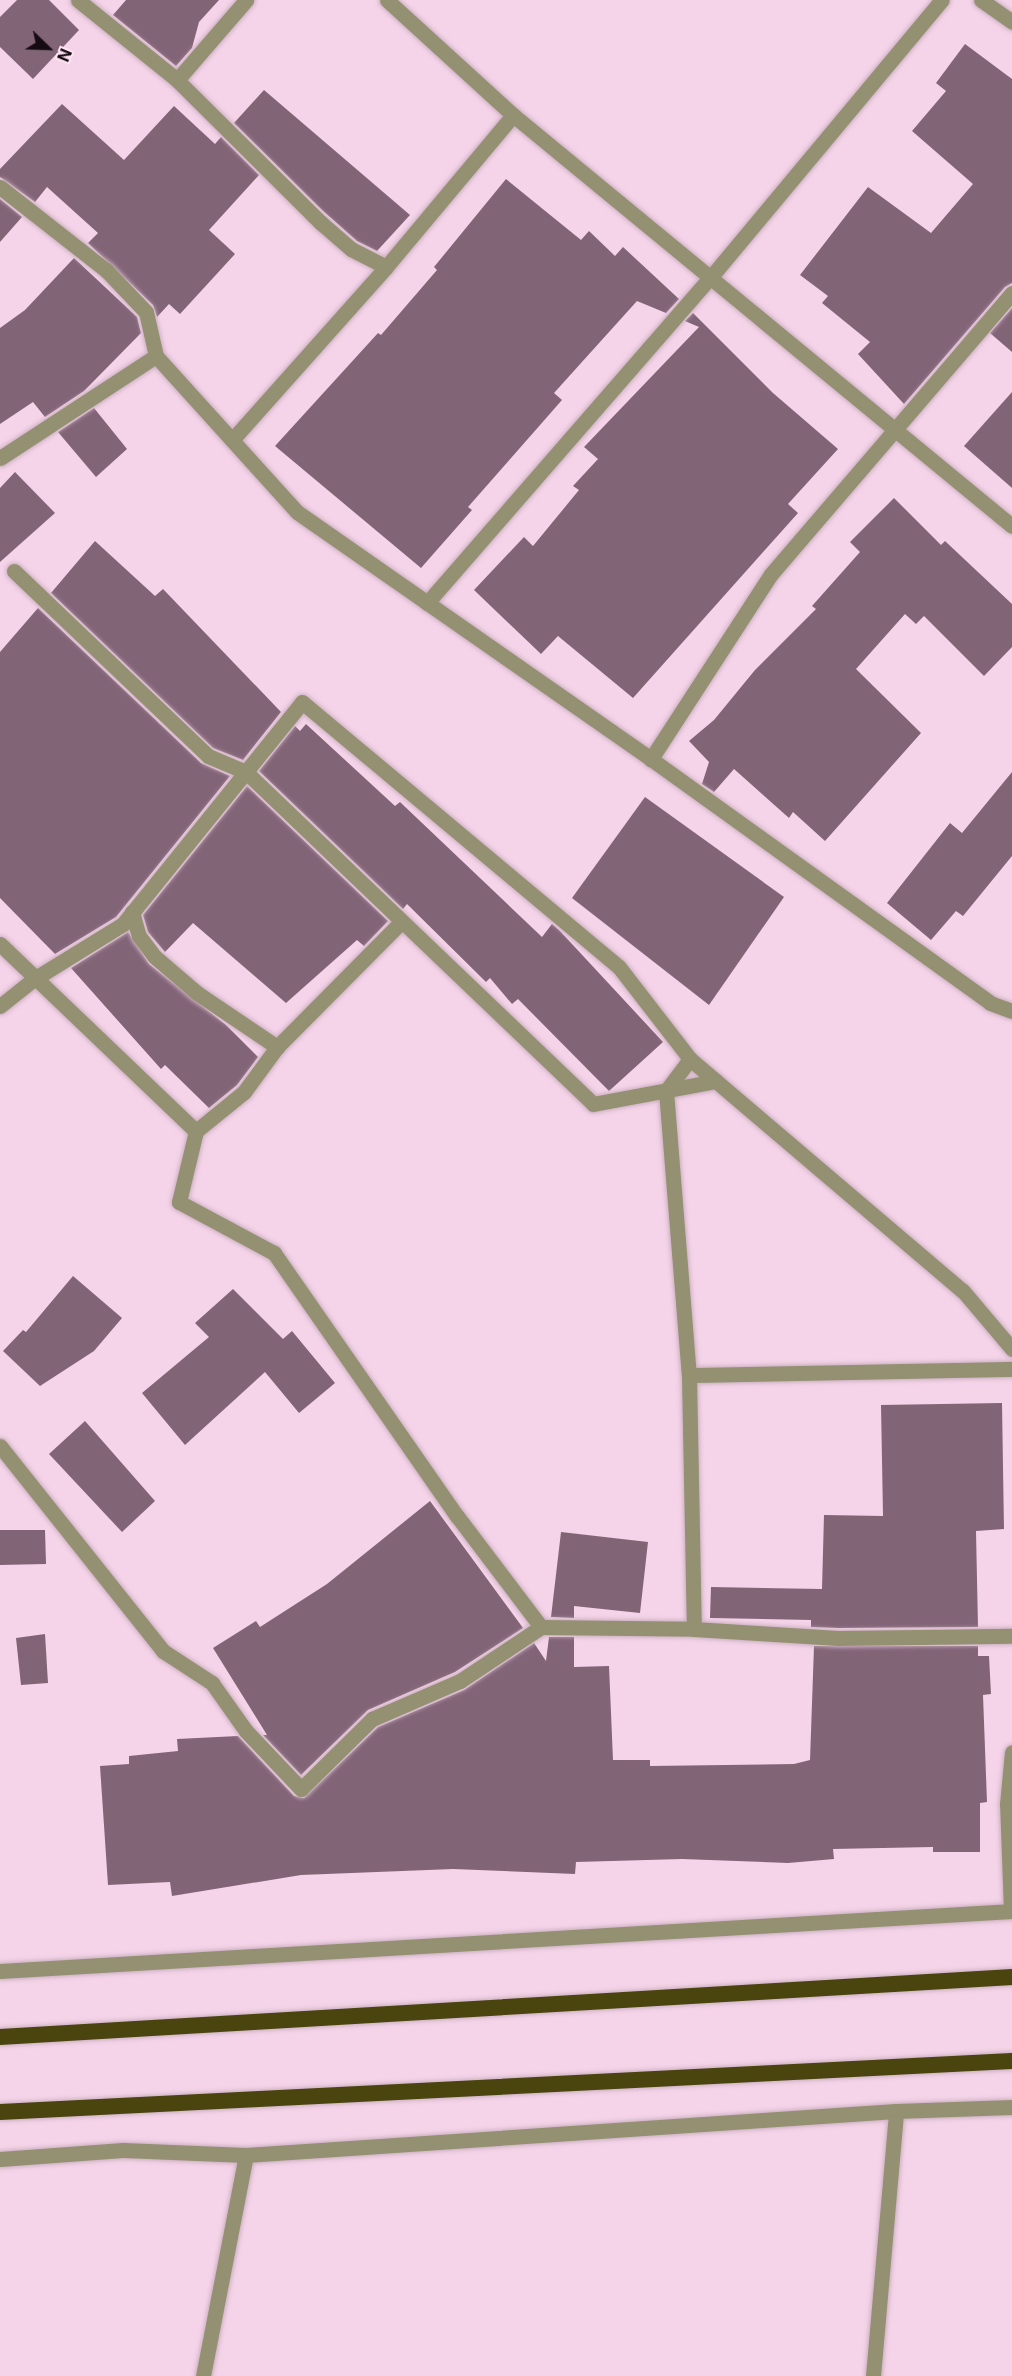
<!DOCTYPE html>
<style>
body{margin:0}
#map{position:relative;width:1012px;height:2376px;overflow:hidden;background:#f5d4e9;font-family:Inter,sans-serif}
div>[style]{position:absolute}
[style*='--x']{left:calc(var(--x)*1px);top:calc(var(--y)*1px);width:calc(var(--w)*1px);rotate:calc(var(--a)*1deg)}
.building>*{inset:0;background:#826477}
.roads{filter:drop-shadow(0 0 2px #cdb0c2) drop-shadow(0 0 2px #cdb0c2)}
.minor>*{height:15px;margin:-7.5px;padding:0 7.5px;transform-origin:7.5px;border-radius:7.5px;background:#949172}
.tertiary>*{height:15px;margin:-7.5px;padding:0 7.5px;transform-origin:7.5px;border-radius:7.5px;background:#949172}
.trunk>*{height:16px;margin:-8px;padding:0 8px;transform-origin:8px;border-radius:8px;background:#4a440f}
span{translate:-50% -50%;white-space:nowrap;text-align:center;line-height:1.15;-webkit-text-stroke:5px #fee3f4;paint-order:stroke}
.north{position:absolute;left:18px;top:18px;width:60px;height:60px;-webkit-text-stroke:4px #fee3f4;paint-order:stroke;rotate:113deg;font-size:16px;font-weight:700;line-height:24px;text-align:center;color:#160b12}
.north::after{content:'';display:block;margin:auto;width:21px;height:27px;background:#160b12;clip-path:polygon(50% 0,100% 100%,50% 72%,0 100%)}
</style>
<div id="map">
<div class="building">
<i style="clip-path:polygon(17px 0,49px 0,79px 30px,33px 79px,0 47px,0 17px)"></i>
<i style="clip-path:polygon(126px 0,219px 0,199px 22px,192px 48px,176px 66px,113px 15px)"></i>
<i style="clip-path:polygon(965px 44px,1012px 79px,1012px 283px,1005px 287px,904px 404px,858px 354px,870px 342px,822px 303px,828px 296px,800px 275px,868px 187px,931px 233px,973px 184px,912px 131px,946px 91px,936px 83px)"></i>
<i style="clip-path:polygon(264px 90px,410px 215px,377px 251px,357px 241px,322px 210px,234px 123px)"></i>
<i style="clip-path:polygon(62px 104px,124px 160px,174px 106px,215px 144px,221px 137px,259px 175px,209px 230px,235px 254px,180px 314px,169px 304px,157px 317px,153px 305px,88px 243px,98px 233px,47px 187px,35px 202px,0 177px,0 169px)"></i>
<i style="clip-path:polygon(506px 179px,581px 240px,589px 231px,615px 256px,623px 247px,679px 299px,666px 313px,637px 301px,554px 393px,562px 400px,468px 507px,472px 510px,421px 568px,275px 446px,378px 333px,381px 335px,437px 270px,434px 267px)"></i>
<i style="clip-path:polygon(0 199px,22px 217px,0 242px)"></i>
<i style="clip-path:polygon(74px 258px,137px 317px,141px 333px,84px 391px,45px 417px,33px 402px,0 424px,0 328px,25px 310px)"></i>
<i style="clip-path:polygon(1012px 308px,1012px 352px,990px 333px)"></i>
<i style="clip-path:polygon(693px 313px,773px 393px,838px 449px,788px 504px,798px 513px,633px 698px,558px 636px,541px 654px,474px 590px,524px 537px,533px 546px,579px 490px,573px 486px,598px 459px,584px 447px,699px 327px,685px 321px)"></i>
<i style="clip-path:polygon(1012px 392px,1012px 488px,964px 446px)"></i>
<i style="clip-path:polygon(94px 408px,127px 449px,96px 477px,58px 432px)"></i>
<i style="clip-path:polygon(15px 472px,55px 513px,0 562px,0 488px)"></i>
<i style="clip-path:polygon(894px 498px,941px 545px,945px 541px,1012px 604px,1012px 647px,984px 676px,924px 616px,916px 624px,905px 614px,856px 669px,921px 733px,825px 841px,793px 812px,789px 818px,734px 769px,714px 792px,702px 784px,709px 762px,689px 741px,714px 720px,755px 670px,816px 609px,812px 606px,860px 552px,850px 542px)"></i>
<i style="clip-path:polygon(95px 541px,155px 596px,163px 589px,281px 712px,243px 760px,213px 748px,51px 593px)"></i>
<i style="clip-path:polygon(38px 608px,201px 763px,230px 776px,116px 917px,55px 954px,0 898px,0 652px)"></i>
<i style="clip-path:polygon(306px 724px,395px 806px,400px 802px,542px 937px,552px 924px,559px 930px,663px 1042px,609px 1091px,518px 999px,512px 1004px,490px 978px,486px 982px,407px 904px,403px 909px,259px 771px,295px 726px,300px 731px)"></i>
<i style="clip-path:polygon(1012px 772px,1012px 856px,963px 916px,956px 911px,931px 940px,887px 903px,950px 823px,962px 833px)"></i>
<i style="clip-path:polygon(247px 786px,388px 921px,364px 946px,357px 940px,286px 1003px,193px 923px,165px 952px,148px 932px,143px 915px)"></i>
<i style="clip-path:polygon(645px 797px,784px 897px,709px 1005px,572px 898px)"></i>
<i style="clip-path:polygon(128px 932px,149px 964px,226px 1025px,258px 1057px,237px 1085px,209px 1108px,165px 1065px,161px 1069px,71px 968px)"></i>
<i style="clip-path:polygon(73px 1276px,122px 1318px,94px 1351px,40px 1386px,3px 1351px,23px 1330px,26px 1332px)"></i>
<i style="clip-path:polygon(233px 1289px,283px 1339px,292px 1331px,335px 1383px,299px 1413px,265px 1372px,185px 1445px,142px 1393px,209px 1337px,195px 1323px)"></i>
<i style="clip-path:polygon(1002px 1403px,1004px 1529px,976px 1531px,978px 1627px,838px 1628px,811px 1627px,811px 1620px,710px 1618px,711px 1587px,822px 1589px,824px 1515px,883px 1516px,881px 1405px)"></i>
<i style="clip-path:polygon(85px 1421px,155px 1501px,122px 1532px,49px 1454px)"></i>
<i style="clip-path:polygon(430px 1501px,523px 1628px,455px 1672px,368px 1710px,301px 1775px,263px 1735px,267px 1735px,213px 1648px,256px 1621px,260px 1627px,327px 1584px)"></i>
<i style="clip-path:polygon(0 1530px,45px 1530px,46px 1564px,0 1565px)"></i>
<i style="clip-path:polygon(561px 1532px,648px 1542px,640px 1613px,574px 1606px,574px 1618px,551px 1617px)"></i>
<i style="clip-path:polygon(45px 1634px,48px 1683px,21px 1685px,16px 1638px)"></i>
<i style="clip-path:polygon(549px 1637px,574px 1637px,574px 1667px,609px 1666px,613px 1760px,650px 1760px,650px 1766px,794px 1764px,810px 1760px,814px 1646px,978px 1646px,978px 1656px,989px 1656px,991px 1694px,983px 1695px,987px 1802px,980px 1803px,980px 1852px,933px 1852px,933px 1847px,833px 1849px,834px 1859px,788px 1863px,682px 1859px,576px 1862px,575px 1874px,453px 1869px,301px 1875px,172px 1896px,170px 1882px,108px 1885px,100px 1766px,129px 1764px,129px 1756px,178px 1751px,177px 1739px,238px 1736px,294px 1796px,304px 1798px,378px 1727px,464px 1690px,534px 1643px,546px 1661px)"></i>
</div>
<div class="roads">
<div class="minor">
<i style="--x:78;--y:0;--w:127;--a:38.9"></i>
<i style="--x:177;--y:80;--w:202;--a:44.8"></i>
<i style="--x:320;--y:222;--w:41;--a:41.1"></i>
<i style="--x:351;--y:249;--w:39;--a:27"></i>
<i style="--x:387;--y:0;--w:171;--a:42.4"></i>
<i style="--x:513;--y:115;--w:646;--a:39.48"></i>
<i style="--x:981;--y:0;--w:38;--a:35"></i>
<i style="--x:177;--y:80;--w:106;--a:-49.2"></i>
<i style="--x:0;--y:187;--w:135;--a:38.1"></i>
<i style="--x:106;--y:270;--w:58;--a:46.4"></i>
<i style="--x:146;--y:312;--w:45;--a:77.2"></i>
<i style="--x:156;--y:356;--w:210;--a:47.9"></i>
<i style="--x:297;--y:512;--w:432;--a:34.9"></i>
<i style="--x:1012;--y:293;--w:370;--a:130.6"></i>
<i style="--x:771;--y:574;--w:221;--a:123"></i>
<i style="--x:651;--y:759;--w:418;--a:35.7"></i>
<i style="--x:990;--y:1003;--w:23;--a:20"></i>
<i style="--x:232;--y:440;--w:232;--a:-48.3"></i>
<i style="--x:386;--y:267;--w:198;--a:-50.1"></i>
<i style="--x:0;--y:458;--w:186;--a:-33.2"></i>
<i style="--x:14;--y:571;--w:268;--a:43.6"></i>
<i style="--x:208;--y:756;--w:41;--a:22.8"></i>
<i style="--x:246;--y:772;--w:480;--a:43.7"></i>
<i style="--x:593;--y:1104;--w:125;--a:-10.6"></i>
<i style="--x:427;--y:603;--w:431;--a:-49"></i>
<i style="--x:710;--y:278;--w:362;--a:-50.2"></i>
<i style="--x:132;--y:912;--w:25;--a:74"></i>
<i style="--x:139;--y:936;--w:26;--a:53"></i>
<i style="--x:155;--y:957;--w:55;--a:40.6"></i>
<i style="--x:197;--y:993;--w:97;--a:34"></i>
<i style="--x:277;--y:1047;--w:177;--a:-45.2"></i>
<i style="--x:0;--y:944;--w:271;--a:43.7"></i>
<i style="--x:196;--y:1131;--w:62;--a:-39.1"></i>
<i style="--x:244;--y:1092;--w:56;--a:-53.7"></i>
<i style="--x:0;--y:1006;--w:43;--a:-38.5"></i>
<i style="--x:34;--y:979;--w:105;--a:-31.7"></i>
<i style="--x:123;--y:924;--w:285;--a:-51.1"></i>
<i style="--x:302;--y:702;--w:413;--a:39.9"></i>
<i style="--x:619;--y:967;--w:116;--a:52.3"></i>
<i style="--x:690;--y:1059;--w:358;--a:40.4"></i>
<i style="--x:963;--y:1291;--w:76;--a:49.8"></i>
<i style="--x:690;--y:1059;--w:40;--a:127"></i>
<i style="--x:666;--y:1091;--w:285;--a:85.4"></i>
<i style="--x:689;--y:1375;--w:254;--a:88.9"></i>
<i style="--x:196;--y:1131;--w:73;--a:103.5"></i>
<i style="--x:179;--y:1202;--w:108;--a:28.2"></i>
<i style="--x:274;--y:1253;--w:320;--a:55.2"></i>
<i style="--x:457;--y:1516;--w:139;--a:52.9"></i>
<i style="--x:689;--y:1375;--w:323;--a:-1.1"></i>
<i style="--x:0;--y:1446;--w:262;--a:51.5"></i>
<i style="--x:163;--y:1651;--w:59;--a:33.1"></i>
<i style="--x:212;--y:1683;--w:59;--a:54.7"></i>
<i style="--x:246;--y:1731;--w:80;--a:46.5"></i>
<i style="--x:301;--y:1789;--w:100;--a:-44.6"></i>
<i style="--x:372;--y:1719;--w:96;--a:-23.4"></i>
<i style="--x:460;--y:1681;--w:97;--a:-33.7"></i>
<i style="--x:541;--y:1627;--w:153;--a:0.7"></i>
<i style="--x:694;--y:1629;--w:144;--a:3.6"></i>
<i style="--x:838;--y:1638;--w:174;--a:-0.7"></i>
<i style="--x:1011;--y:1911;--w:107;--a:-92.1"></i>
<i style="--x:1007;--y:1804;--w:52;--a:-84.5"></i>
<i style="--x:203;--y:2376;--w:225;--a:-79"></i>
<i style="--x:873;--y:2376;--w:266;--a:-85"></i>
</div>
<div class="tertiary">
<i style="--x:0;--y:1971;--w:1014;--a:-3.39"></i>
<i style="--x:0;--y:2159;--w:123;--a:-4.2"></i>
<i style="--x:123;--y:2150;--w:123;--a:2.3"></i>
<i style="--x:246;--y:2155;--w:651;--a:-3.87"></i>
<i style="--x:896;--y:2111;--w:116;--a:-2"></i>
</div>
<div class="trunk">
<i style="--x:0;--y:2037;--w:1014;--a:-3.39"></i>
<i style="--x:0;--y:2112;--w:1013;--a:-2.88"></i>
</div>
</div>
<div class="north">N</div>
</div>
